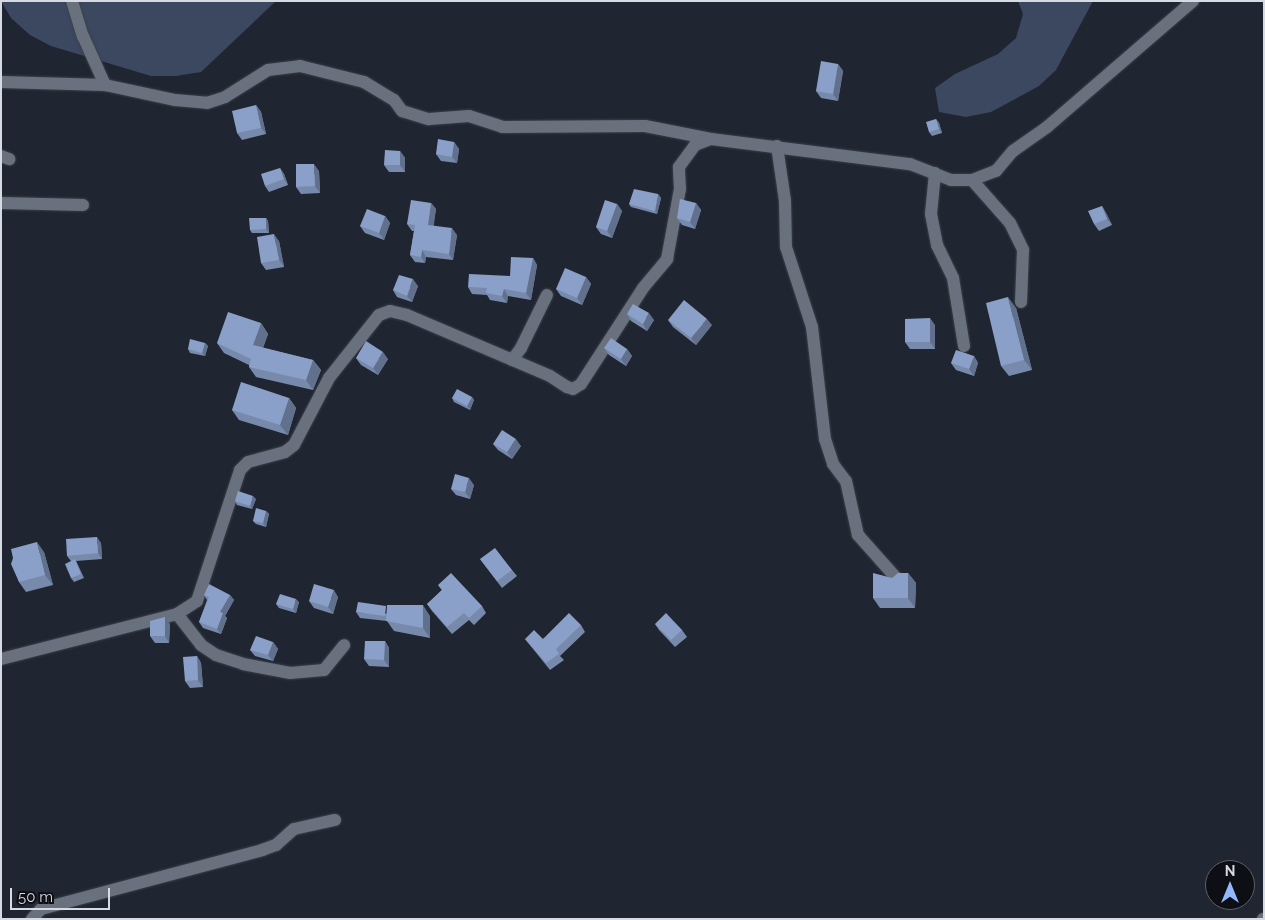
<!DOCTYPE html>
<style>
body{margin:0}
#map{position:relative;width:1265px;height:920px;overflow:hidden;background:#202631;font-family:Raleway,sans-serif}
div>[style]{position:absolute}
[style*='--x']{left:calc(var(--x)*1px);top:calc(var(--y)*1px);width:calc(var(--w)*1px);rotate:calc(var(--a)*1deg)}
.green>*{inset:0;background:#3b485f}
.roads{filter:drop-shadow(0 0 1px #3b4049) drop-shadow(0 0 1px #3b4049)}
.street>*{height:12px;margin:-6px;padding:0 6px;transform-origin:6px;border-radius:6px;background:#6a717e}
.secondary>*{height:12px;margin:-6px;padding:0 6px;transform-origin:6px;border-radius:6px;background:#6a717e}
.wall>*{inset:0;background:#778aac}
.shaded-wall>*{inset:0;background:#61708c}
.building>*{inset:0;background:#8aa0c8}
span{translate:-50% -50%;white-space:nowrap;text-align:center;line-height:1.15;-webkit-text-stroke:5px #0d0f14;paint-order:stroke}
.frame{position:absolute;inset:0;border:2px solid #d6dae2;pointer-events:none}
.north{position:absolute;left:1205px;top:860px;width:50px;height:50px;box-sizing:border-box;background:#0d0f14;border:1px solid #5d6066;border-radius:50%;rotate:0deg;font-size:14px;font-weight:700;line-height:20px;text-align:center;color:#d6dae2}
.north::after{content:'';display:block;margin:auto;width:18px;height:22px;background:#92b7fd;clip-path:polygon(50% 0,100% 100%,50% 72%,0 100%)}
.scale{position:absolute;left:10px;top:888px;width:100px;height:22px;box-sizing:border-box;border:2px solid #d6dae2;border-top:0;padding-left:6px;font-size:15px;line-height:18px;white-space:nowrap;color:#d6dae2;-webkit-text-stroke:4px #0d0f14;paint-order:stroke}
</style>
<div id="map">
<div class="green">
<i style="clip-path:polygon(1px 1px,276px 1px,201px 72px,176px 76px,151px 76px,51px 46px,30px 35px,11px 18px)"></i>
<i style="clip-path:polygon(1018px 1px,1093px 1px,1056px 70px,1039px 86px,991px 112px,966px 117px,939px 112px,935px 88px,955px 74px,998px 54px,1016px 38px,1023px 14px)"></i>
</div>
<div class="roads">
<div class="street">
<i style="--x:72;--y:1;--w:37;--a:73"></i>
<i style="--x:83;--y:36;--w:54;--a:65.8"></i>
<i style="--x:1;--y:82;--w:104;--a:1.7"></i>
<i style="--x:105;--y:85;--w:72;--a:12.1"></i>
<i style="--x:175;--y:100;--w:32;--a:5"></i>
<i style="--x:207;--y:103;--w:19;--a:-18"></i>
<i style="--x:225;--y:97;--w:51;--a:-32.1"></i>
<i style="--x:268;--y:70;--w:32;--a:-7"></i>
<i style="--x:300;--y:66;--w:66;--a:14"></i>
<i style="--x:364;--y:82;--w:35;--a:31"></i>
<i style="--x:394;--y:100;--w:14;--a:54"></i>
<i style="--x:402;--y:111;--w:28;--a:17"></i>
<i style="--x:429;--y:119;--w:40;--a:-4.3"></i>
<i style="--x:469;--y:116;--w:35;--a:18"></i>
<i style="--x:502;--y:127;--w:143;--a:-0.4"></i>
<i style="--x:645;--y:126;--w:67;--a:11.1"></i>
<i style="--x:711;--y:139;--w:201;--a:7.2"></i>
<i style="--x:910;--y:164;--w:44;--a:21.3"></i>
<i style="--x:951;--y:180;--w:21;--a:0"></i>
<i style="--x:972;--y:180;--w:26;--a:-21"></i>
<i style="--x:996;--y:171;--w:26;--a:-50"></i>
<i style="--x:1013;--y:151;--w:42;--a:-35.2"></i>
<i style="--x:1047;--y:127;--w:193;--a:-40.8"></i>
<i style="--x:777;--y:146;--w:56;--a:81.7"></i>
<i style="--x:785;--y:201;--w:46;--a:88.8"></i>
<i style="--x:786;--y:247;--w:84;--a:72"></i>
<i style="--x:812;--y:327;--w:113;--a:83.4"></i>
<i style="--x:825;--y:439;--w:26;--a:72"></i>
<i style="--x:833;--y:464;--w:21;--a:53"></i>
<i style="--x:846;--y:481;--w:55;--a:77.5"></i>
<i style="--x:858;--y:535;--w:60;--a:48.4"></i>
<i style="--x:1;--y:156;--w:9;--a:21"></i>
<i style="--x:935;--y:173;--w:41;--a:95.6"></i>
<i style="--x:931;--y:214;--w:32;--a:79"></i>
<i style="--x:937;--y:245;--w:37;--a:64"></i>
<i style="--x:953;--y:278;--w:69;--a:80.8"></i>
<i style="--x:972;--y:180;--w:57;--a:48.5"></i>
<i style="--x:1010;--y:223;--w:30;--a:64"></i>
<i style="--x:1023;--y:250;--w:52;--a:92.2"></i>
<i style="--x:1;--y:203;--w:82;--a:1.4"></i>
<i style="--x:512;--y:360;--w:15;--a:-53"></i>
<i style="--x:521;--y:348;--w:59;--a:-63.9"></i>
<i style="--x:177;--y:614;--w:24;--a:-33"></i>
<i style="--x:197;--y:601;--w:138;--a:-71.8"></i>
<i style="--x:240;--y:470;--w:11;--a:-45"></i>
<i style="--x:248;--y:462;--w:38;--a:-15"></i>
<i style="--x:285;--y:452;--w:11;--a:-38"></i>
<i style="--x:294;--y:445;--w:76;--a:-62.4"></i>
<i style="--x:329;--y:378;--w:80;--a:-51.6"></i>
<i style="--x:379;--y:315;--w:12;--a:-20"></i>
<i style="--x:390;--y:311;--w:17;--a:13"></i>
<i style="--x:407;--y:315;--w:155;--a:23.1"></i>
<i style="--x:550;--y:376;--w:20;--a:33"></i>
<i style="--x:567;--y:387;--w:6;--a:18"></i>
<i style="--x:573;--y:389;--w:9;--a:-32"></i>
<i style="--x:581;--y:384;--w:114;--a:-57.1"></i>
<i style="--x:643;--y:288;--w:38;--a:-50"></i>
<i style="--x:667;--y:259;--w:71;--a:-79.5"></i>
<i style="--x:680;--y:189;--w:22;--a:-93"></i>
<i style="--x:679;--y:167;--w:27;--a:-54"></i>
<i style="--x:695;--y:145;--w:17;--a:-21"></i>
<i style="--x:1;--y:659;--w:182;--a:-14.3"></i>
<i style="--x:177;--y:614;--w:39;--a:52"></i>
<i style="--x:201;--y:645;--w:18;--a:34"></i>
<i style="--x:216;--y:655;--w:28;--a:18"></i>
<i style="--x:243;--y:664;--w:48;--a:10.8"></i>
<i style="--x:290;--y:673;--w:34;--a:-5"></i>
<i style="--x:324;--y:670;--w:32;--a:-51"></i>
<i style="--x:32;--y:919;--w:13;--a:-48"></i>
<i style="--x:41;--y:909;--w:229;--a:-14.9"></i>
<i style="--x:262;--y:850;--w:15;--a:-20"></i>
<i style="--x:276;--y:845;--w:24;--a:-42"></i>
<i style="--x:294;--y:829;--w:42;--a:-12.4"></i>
</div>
<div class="secondary">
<i style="--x:1263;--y:919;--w:1;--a:0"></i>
</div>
</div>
<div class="wall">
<i style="clip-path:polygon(838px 64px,843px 71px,838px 101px,821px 98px,816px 91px)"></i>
<i style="clip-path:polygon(256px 105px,261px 112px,266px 134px,242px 140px,237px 133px)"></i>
<i style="clip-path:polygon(936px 119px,939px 123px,942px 133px,932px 136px,929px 132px)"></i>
<i style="clip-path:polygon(454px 142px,459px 149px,457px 163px,441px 161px,436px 154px)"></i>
<i style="clip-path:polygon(400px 151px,405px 158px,405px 172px,389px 172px,384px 165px)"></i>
<i style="clip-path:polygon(280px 168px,284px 174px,288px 185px,269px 192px,265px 186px)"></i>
<i style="clip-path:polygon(319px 171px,320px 193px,301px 194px,296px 187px)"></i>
<i style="clip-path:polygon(658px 194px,661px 198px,657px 214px,631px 207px,629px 204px)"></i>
<i style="clip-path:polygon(431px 203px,436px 209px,433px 226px,457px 235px,453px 260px,426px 257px,425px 263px,415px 262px,410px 255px,414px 231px,412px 231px,407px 224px)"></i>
<i style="clip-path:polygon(696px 203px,701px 210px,695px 229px,682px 225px,677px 218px)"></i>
<i style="clip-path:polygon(617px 204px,622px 211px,612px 238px,601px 234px,596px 227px)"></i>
<i style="clip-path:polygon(1102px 206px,1106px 213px,1112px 225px,1099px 231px,1094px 224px)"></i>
<i style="clip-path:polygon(385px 216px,390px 223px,384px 240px,365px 233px,360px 226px)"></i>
<i style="clip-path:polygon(266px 218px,268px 221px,269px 233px,252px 233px,250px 230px)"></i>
<i style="clip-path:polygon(279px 241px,284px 267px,266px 270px,261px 263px)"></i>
<i style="clip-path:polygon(533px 258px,537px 265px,531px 300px,508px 296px,507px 303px,490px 300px,487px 295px,472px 294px,468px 287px,510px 276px)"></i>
<i style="clip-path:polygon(586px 277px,591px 284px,582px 305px,561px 296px,556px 289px)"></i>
<i style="clip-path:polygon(418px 286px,412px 302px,397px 297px,393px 290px)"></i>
<i style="clip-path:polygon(1016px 308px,1032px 370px,1009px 376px,1001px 366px)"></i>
<i style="clip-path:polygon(627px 314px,654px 320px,647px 331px,631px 321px)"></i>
<i style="clip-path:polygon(668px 320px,712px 325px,696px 345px,673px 327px)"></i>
<i style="clip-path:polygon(261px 323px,268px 334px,263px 348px,313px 360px,321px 370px,313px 390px,256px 377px,249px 367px,249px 365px,224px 353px,217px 343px)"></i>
<i style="clip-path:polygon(935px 325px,935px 349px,910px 349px,905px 342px)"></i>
<i style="clip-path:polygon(205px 343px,208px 346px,205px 356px,190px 353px,188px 349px)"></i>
<i style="clip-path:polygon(604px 348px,627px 349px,632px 356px,626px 366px,609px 355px)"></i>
<i style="clip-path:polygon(974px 356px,978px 363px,974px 376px,956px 370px,951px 363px)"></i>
<i style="clip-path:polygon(356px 358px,388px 359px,378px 375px,361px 365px)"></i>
<i style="clip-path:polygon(472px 397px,474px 400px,470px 410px,454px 402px,452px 398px)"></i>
<i style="clip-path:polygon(289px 398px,296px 408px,288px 435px,239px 420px,232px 410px)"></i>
<i style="clip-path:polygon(493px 444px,521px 446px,512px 459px,498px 450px)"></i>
<i style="clip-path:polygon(474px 485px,470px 499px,456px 495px,451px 489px)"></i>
<i style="clip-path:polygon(256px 499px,252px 509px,237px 505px,235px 501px)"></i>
<i style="clip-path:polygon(266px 511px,269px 514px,266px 527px,256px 524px,253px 521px)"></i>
<i style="clip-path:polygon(101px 543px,102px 559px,76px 561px,84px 578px,74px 582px,71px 578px,71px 561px,67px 556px)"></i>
<i style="clip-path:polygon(44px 552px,53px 585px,26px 592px,19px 582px,13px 558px)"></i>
<i style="clip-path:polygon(480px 559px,512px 570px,517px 576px,502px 588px)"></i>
<i style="clip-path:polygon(908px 573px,916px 583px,915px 608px,880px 608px,873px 598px,892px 578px)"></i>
<i style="clip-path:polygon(438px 585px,482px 606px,486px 613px,474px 625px,469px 620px,452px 634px,432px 611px,427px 604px,442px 590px)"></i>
<i style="clip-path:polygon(204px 595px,230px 595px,234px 600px,225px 616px,227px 618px,221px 634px,203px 628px,199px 622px,207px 600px)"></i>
<i style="clip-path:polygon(338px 597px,333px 614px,314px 608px,309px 601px)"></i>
<i style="clip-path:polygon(299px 602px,296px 613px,279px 608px,276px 604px)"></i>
<i style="clip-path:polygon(356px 612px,430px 616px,430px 638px,394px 631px,387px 621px,360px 618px)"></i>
<i style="clip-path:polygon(170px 624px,169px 643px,155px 643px,150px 636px)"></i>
<i style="clip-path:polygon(655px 624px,682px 630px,687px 637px,675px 647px,659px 630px)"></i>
<i style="clip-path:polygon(581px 625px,585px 632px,560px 656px,564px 660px,550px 670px,525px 639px,543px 639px)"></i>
<i style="clip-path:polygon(385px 641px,389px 648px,389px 667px,369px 666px,364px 659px)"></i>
<i style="clip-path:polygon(273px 642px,278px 649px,273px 661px,255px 656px,250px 650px)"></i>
<i style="clip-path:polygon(197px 656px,201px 663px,203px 687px,190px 688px,185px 681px)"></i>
</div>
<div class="shaded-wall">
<i style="clip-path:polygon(838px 64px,843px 71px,838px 101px,833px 94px)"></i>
<i style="clip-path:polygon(256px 105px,261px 112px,266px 134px,261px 128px)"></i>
<i style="clip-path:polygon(936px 119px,939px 123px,942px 133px,939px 129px)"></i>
<i style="clip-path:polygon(454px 142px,459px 149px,457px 163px,452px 157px)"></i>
<i style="clip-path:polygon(400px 151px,405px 158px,405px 172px,400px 165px)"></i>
<i style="clip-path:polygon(314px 164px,319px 171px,320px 193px,315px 186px)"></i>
<i style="clip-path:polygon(280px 168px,284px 174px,288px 185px,284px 179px)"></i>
<i style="clip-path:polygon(658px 194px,661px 198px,657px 214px,655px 211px)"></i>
<i style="clip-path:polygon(431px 203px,436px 209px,433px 232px,428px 225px)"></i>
<i style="clip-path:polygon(696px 203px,701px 210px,695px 229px,690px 222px)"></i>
<i style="clip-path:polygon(617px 204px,622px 211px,612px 238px,607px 231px)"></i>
<i style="clip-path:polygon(1102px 206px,1106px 213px,1112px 225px,1107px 219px)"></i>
<i style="clip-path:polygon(385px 216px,390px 223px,384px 240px,379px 233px)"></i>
<i style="clip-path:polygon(266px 218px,268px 221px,269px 233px,266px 229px)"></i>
<i style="clip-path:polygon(452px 228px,457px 235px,453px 260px,449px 254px)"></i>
<i style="clip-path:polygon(274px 234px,279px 241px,284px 267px,279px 260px)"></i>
<i style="clip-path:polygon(422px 250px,426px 257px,425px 263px,421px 257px)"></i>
<i style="clip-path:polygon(533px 258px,537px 265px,531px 300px,526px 293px)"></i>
<i style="clip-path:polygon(586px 277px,591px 284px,582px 305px,577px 298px)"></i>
<i style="clip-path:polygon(413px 279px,418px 286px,412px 302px,407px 296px)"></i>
<i style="clip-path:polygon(504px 289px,508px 296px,507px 303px,502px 296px)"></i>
<i style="clip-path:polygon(1008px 297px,1016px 308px,1032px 370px,1024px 360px)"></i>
<i style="clip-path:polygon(649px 313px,654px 320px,647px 331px,643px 324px)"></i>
<i style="clip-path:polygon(930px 318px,935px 325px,935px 349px,930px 342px)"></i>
<i style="clip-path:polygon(707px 319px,712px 325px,696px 345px,691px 338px)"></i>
<i style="clip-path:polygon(261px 323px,268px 334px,260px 356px,253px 345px)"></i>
<i style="clip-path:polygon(205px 343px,208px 346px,205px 356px,202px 353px)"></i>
<i style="clip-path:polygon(627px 349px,632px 356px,626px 366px,621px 359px)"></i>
<i style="clip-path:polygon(383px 352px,388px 359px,378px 375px,373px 368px)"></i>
<i style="clip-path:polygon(974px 356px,978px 363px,974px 376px,969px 369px)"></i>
<i style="clip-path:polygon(313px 360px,321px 370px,313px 390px,306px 380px)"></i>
<i style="clip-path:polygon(472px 397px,474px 400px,470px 410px,467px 406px)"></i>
<i style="clip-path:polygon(289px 398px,296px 408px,288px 435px,280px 425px)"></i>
<i style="clip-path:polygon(516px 439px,521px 446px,512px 459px,507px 452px)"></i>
<i style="clip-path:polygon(469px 478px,474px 485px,470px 499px,465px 492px)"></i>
<i style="clip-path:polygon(253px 496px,256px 499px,252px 509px,250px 506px)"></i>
<i style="clip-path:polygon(266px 511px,269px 514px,266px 527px,263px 523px)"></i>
<i style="clip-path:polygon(97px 537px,101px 543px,102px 559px,98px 553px)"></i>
<i style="clip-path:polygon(37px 542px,44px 552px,53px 585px,45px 575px)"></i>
<i style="clip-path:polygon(75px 559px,77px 563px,84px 578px,81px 574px)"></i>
<i style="clip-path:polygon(908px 573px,916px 583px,915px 608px,908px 598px)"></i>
<i style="clip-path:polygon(334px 590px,338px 597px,333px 614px,328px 607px)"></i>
<i style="clip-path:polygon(230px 595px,234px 600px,225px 616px,227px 618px,221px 634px,217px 629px,220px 612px)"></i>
<i style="clip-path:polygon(296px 599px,299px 602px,296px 613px,293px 609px)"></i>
<i style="clip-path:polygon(423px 605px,430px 616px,430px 638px,423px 628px)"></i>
<i style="clip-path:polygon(165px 617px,170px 624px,169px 643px,165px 636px)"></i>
<i style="clip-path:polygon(385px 641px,389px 648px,389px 667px,384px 660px)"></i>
<i style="clip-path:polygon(273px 642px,278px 649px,273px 661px,268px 655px)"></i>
<i style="clip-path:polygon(197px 656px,201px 663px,203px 687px,198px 680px)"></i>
</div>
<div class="building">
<i style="clip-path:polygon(821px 61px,838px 64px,833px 94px,816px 91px)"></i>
<i style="clip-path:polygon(256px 105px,261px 128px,237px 133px,232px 111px)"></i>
<i style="clip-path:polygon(936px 119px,939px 129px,929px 132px,926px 122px)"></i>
<i style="clip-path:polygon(438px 139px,454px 142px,452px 157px,436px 154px)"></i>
<i style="clip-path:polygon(385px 150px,400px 151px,400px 165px,384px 165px)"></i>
<i style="clip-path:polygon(296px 164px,314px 164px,315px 186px,296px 187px)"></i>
<i style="clip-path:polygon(280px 168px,284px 179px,265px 186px,261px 174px)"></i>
<i style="clip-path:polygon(634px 189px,658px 194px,655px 211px,629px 204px)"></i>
<i style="clip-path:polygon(680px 199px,696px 203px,690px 222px,677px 218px)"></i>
<i style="clip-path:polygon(411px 200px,431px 203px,428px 225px,452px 228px,449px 254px,422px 250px,421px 257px,410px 255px,415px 225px,407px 224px)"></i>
<i style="clip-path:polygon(605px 200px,617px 204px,607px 231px,596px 227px)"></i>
<i style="clip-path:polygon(1102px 206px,1107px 219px,1094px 224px,1088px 211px)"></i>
<i style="clip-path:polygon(367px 209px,385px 216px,379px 233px,360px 226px)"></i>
<i style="clip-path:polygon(249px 218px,266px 218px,266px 229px,250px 230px)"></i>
<i style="clip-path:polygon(274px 234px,279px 260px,261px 263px,257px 237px)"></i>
<i style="clip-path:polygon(511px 257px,533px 258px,526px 293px,504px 289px,502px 296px,486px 293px,487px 288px,468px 287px,469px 274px,510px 276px)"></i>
<i style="clip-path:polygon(565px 268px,586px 277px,577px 298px,556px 289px)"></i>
<i style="clip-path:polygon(399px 275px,413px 279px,407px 296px,393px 290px)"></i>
<i style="clip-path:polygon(1008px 297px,1024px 360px,1001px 366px,986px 303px)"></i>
<i style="clip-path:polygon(684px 300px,707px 319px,691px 338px,668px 320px)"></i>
<i style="clip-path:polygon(633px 304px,649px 313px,643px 324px,627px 314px)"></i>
<i style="clip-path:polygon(228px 312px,261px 323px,253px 345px,313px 360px,306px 380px,249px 367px,251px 359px,217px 343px)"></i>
<i style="clip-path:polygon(930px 318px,930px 342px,905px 342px,905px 319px)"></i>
<i style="clip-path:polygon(611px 338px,627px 349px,621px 359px,604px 348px)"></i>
<i style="clip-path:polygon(190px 339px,205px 343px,202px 353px,188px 349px)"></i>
<i style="clip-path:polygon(366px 341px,383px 352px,373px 368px,356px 358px)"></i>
<i style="clip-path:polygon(956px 350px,974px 356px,969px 369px,951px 363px)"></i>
<i style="clip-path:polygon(241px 382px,289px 398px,280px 425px,232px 410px)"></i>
<i style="clip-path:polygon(457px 389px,472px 397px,467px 406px,452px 398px)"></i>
<i style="clip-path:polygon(502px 430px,516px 439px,507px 452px,493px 444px)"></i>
<i style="clip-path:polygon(455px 474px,469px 478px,465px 492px,451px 489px)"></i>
<i style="clip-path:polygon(238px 491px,253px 496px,250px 506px,235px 501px)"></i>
<i style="clip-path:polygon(256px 508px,266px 511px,263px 523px,253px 521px)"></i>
<i style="clip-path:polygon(97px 537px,98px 553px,67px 556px,66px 539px)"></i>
<i style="clip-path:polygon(37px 542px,45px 575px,19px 582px,11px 564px,13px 558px,11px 549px)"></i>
<i style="clip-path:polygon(495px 548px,512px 570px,497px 581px,480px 559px)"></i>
<i style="clip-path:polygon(75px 559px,81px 574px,71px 578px,65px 564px)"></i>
<i style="clip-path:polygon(451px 573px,482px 606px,469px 618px,464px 613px,447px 627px,427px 604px,442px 590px,438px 585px)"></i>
<i style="clip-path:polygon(873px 573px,892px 578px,898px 573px,908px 573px,908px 598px,873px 598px)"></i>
<i style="clip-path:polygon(209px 584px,230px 595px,220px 612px,223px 613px,217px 629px,199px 622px,209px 597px,204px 595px)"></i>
<i style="clip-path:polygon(314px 584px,334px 590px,328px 607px,309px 601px)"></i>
<i style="clip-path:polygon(280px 594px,296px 599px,293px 609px,276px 604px)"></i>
<i style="clip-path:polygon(358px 602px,386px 606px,385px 616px,356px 612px)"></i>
<i style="clip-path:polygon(387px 605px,423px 605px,423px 628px,386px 621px)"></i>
<i style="clip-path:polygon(569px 613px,581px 625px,556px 649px,559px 654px,546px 663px,525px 639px,534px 630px,543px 639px)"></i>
<i style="clip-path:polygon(666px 613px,682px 630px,671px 640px,655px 624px)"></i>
<i style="clip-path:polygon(165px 617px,165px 636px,150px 636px,150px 621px)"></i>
<i style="clip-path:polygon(256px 636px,273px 642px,268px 655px,250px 650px)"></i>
<i style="clip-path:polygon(365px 641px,385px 641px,384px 660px,364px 659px)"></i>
<i style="clip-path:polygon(197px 656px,198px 680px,185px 681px,183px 657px)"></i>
</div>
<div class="frame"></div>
<div class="north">N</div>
<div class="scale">50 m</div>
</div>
